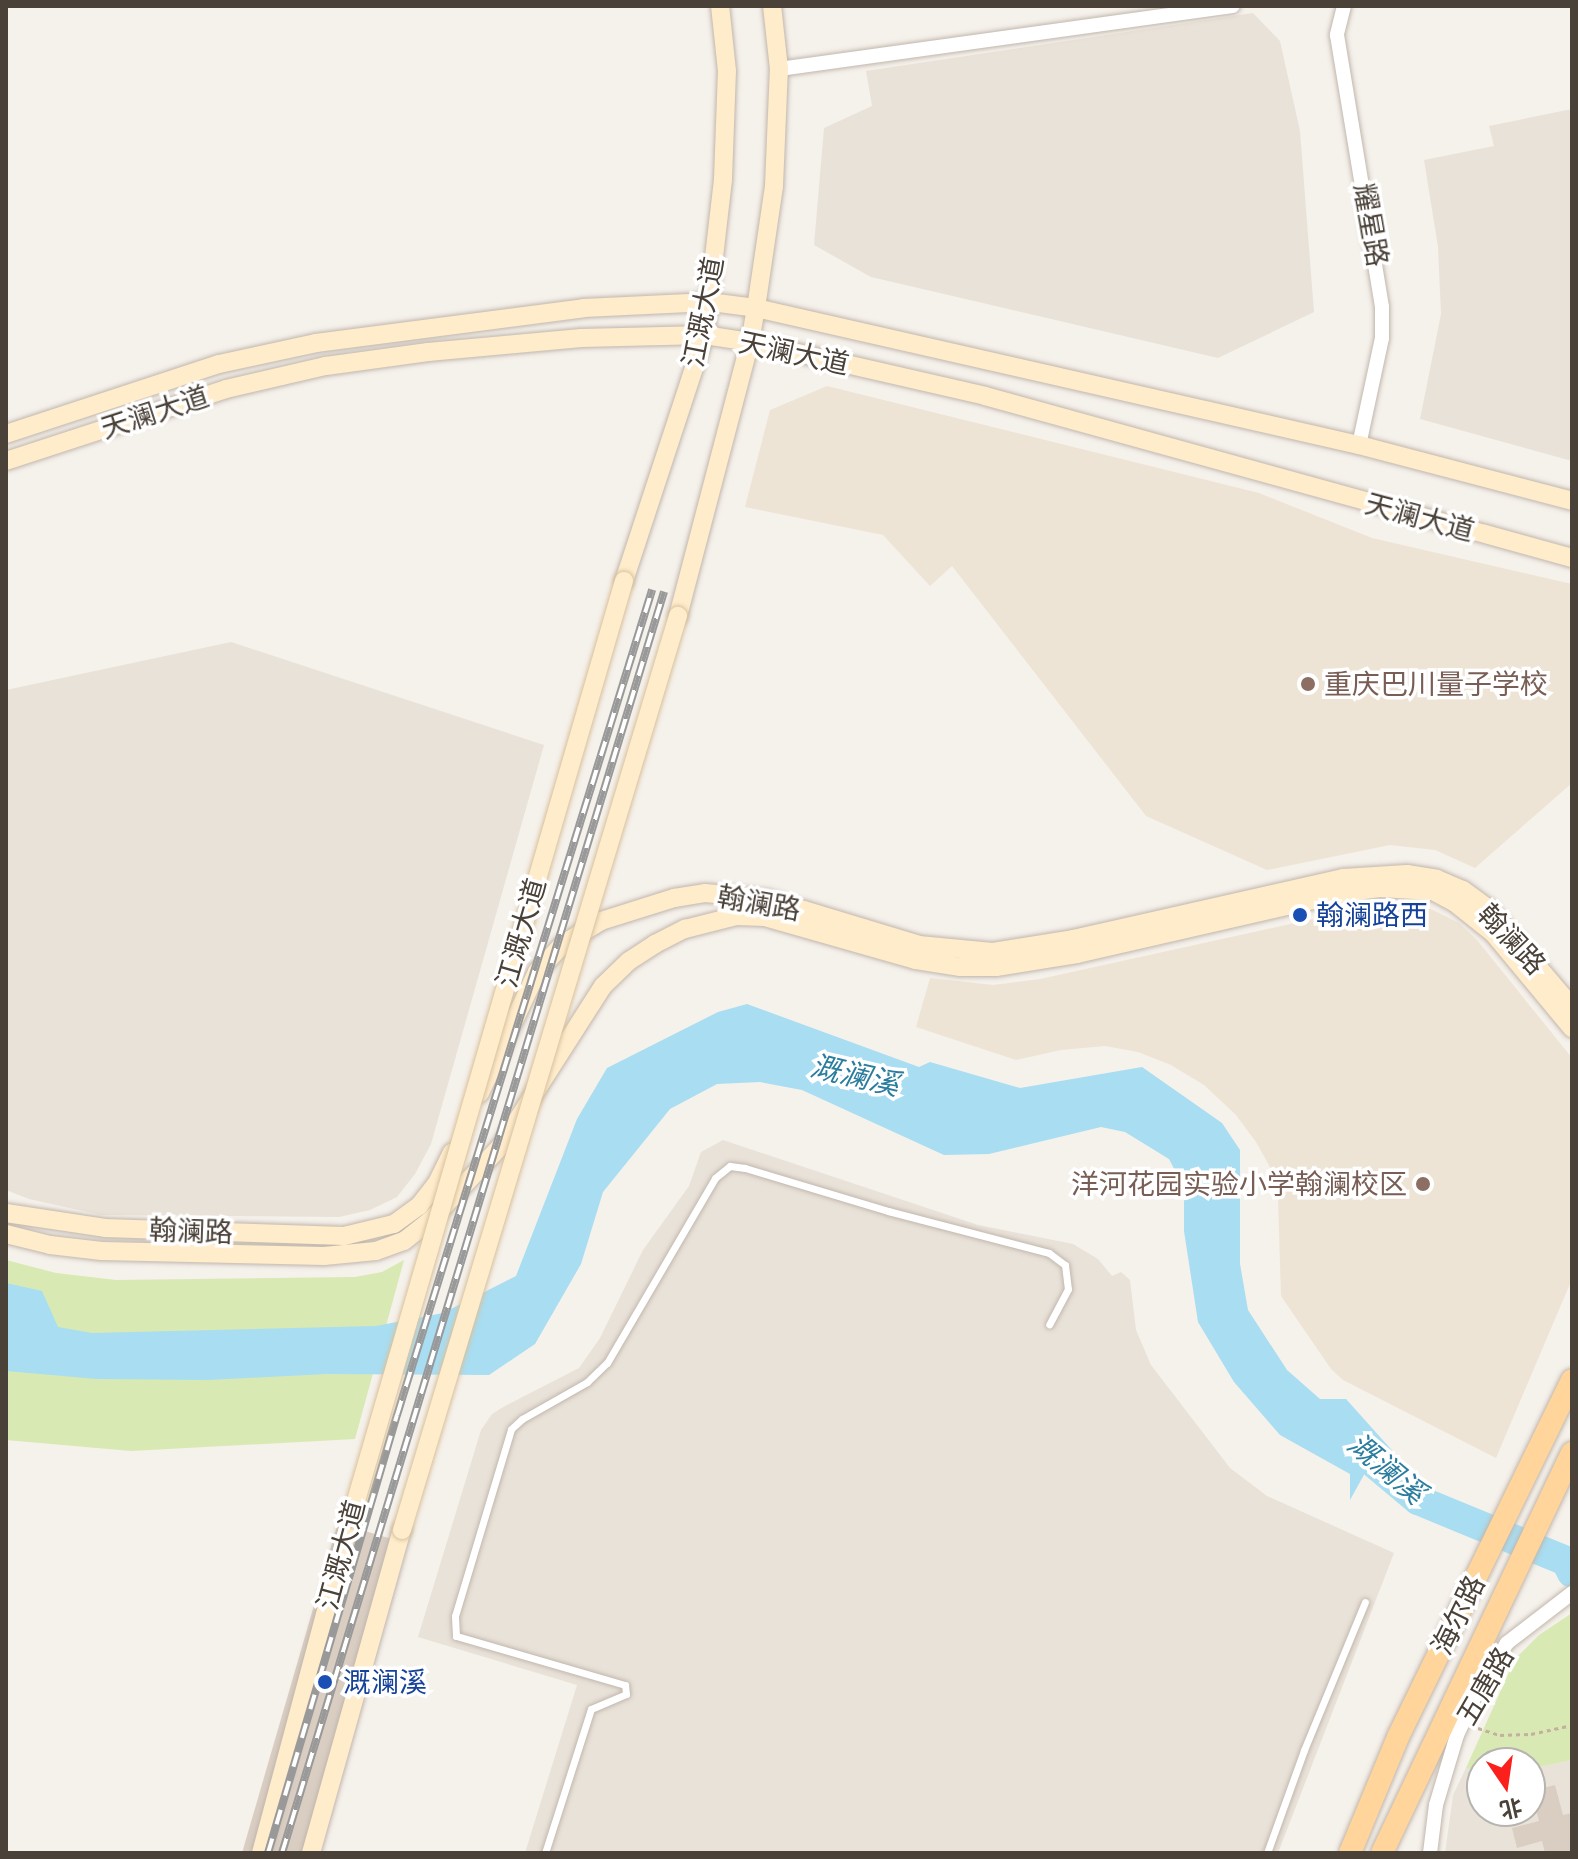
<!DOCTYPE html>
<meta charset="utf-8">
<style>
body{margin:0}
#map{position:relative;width:1578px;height:1859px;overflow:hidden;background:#f5f1eb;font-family:Inter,"Noto Sans SC",sans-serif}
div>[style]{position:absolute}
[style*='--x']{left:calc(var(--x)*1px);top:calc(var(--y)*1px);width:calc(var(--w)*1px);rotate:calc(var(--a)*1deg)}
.residential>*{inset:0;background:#e9e2d9}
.education>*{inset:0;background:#eee4d5}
.green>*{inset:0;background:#d8e9b4}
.water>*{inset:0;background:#a8ddf2}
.river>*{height:30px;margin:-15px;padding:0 15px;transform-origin:15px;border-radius:15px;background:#a8ddf2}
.building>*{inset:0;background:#dacec3}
.path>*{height:3px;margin-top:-1.5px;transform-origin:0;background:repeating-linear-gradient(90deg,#c3b19e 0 4px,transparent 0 8px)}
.roads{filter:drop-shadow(0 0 2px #c1b7ad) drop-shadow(0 0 2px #c1b7ad)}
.lane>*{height:7px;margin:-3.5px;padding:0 3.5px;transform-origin:3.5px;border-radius:3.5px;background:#fff}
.street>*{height:14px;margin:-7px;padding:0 7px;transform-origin:7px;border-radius:7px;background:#fff}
.secondary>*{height:18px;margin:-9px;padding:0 9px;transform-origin:9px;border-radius:9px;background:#ffeccb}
.primary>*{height:22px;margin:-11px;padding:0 11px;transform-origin:11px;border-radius:11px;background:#ffd59b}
.rail>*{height:8px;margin-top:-4px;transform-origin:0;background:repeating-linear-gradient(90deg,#fff 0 15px,#999 0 30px);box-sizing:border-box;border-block:2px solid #999}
.bridges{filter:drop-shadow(0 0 2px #d8c19d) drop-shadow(0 0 2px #d8c19d)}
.secondary-bridge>*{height:18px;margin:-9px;padding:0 9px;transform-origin:9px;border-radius:9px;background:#ffeccb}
.dots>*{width:22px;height:22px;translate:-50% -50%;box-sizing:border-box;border:4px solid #fff;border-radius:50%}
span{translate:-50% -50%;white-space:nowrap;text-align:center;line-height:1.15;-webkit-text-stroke:7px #fff;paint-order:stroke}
.street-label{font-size:28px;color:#4a4138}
.education-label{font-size:28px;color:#785e54}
.left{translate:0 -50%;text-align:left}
.right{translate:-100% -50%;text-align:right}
.transit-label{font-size:28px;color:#164399}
.water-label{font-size:30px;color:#2a7d9f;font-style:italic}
.frame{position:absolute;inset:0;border:8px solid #4a4138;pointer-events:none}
.north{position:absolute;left:1466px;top:1747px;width:80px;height:80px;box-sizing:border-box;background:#fff;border:2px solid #b7b3af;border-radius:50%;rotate:167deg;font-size:22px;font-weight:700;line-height:32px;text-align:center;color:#4a4138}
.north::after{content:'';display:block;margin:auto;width:28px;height:36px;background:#fb201c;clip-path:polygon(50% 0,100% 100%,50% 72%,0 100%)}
</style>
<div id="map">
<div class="residential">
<i style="clip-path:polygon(1253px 13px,1280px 41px,1300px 131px,1314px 312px,1218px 358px,871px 277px,814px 245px,824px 128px,872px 106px,866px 71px)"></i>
<i style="clip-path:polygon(1572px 109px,1572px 461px,1420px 419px,1441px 314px,1438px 247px,1424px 160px,1494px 146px,1489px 126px)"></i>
<i style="clip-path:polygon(231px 642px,544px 745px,431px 1144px,415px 1174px,397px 1197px,370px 1210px,339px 1217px,101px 1215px,29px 1199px,6px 1190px,6px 690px)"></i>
<i style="clip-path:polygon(723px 1140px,978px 1225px,1073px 1244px,1098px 1259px,1112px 1276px,1121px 1272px,1130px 1280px,1136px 1330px,1151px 1365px,1230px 1468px,1267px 1496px,1394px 1553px,1278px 1853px,525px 1853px,577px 1685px,418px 1637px,481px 1430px,492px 1414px,505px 1406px,579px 1368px,600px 1338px,643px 1250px,689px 1186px,701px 1152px)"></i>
<i style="clip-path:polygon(1572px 1760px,1572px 1853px,1445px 1853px,1453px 1795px,1466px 1768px,1482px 1772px,1482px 1811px,1530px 1811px,1530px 1769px)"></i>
</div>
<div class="education">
<i style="clip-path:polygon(827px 386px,1259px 493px,1372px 538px,1572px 584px,1572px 783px,1475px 868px,1435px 850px,1390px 845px,1267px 870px,1146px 816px,952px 566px,930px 586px,883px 535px,745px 507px,770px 410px)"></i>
<i style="clip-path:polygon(1404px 904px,1425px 906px,1459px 923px,1477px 940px,1572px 1058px,1572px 1279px,1496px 1458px,1343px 1380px,1331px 1369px,1281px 1296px,1278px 1198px,1271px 1169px,1256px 1142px,1236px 1115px,1204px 1085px,1171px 1065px,1138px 1052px,1105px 1046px,1061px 1050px,1016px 1060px,916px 1027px,930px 978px,993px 985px,1040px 979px,1349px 911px)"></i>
</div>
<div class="green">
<i style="clip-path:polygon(6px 1260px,56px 1273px,116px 1280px,355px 1277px,382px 1272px,404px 1260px,355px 1439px,131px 1451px,6px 1440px)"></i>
<i style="clip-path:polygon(1572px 1613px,1572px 1760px,1530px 1769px,1530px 1763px,1482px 1763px,1482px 1772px,1466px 1768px,1515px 1659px,1539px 1635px)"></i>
</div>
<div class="water">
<i style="clip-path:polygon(747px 1004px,919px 1067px,930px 1062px,1020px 1088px,1142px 1067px,1222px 1123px,1240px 1150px,1240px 1264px,1248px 1310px,1287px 1370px,1320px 1399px,1346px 1399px,1398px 1457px,1418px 1474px,1400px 1498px,1365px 1473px,1350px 1500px,1350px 1474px,1280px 1435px,1234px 1382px,1198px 1322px,1184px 1231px,1184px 1188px,1169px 1159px,1125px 1132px,1101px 1127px,989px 1154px,944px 1155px,802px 1090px,760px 1082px,717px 1084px,670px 1109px,603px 1192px,581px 1264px,535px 1344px,489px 1375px,326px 1374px,208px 1380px,97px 1379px,6px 1371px,6px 1283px,42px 1291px,58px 1327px,92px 1333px,376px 1326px,443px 1313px,516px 1276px,577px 1119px,607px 1068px,718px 1012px)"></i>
</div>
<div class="river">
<i style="--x:1375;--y:1464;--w:56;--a:39.9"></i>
<i style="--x:1418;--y:1500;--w:160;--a:22.4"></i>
<i style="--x:1566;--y:1561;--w:13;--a:63"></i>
</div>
<div class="building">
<i style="clip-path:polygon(338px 1523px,402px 1542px,310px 1853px,242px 1853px)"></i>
<i style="clip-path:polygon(1555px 1785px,1563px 1815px,1572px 1813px,1572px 1853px,1545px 1853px,1542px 1841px,1517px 1848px,1512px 1828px,1539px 1821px,1531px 1791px)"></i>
</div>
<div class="path">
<i style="--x:1478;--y:1728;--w:23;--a:18"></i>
<i style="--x:1500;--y:1735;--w:31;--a:-2"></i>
<i style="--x:1531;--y:1734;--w:42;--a:-12.4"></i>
</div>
<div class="roads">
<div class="lane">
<i style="--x:545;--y:1853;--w:151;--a:-72.3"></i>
<i style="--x:591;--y:1709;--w:38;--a:-23"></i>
<i style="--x:626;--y:1694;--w:9;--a:-96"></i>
<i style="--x:625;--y:1685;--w:176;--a:-163.8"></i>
<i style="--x:456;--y:1636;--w:20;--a:-93"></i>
<i style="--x:455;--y:1616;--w:195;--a:-73.3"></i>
<i style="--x:511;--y:1429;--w:15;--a:-42"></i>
<i style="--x:522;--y:1419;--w:75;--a:-29.6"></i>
<i style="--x:587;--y:1382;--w:28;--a:-44"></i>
<i style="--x:607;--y:1363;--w:214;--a:-59.7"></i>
<i style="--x:715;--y:1178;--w:19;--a:-39"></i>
<i style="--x:730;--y:1166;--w:15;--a:8"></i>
<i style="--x:745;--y:1168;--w:149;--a:16.7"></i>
<i style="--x:888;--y:1211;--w:166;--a:14.6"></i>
<i style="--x:1049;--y:1253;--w:20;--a:37"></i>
<i style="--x:1065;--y:1265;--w:24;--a:83"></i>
<i style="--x:1068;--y:1289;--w:40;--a:118"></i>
<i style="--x:1267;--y:1853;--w:109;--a:-70.2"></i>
<i style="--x:1304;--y:1750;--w:160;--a:-67.6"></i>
</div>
<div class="street">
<i style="--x:1344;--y:6;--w:30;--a:104"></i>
<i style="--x:1337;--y:35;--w:276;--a:80.6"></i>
<i style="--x:1382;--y:307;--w:31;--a:90"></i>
<i style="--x:1382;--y:338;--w:109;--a:102.1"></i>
<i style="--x:779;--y:69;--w:458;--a:-7.9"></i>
<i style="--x:1430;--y:1853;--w:48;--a:-82.9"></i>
<i style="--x:1436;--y:1805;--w:73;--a:-73.3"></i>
<i style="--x:1457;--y:1735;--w:45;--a:-65.1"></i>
<i style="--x:1476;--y:1694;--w:60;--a:-58.7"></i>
<i style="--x:1507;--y:1643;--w:82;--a:-37.6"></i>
</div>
<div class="secondary">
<i style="--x:6;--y:434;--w:224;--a:-18.2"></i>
<i style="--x:219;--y:364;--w:99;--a:-12.2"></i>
<i style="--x:316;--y:343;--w:270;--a:-7.4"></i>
<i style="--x:584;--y:308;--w:126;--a:-2.7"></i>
<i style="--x:710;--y:302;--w:46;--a:7.4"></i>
<i style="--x:756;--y:308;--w:618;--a:12.8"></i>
<i style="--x:1359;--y:445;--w:220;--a:14.7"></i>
<i style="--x:6;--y:461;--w:231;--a:-18.1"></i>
<i style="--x:226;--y:389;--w:103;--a:-13"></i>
<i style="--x:326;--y:366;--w:103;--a:-7.8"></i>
<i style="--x:428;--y:352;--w:154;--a:-5.2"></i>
<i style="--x:581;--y:338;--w:124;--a:-1.4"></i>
<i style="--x:705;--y:335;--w:46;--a:8.8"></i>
<i style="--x:750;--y:342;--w:241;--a:12.9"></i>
<i style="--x:985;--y:396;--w:609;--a:15.43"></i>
<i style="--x:624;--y:581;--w:259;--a:-71.8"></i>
<i style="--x:705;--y:335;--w:157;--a:-83.4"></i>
<i style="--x:723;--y:179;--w:108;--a:-87.9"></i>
<i style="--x:727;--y:71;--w:65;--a:-96.1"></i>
<i style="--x:678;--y:616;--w:283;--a:-75.3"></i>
<i style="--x:750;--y:342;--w:35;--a:-80"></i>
<i style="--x:756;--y:308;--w:123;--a:-81.6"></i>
<i style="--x:774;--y:186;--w:117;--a:-87.6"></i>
<i style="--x:779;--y:69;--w:63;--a:-96.3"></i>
<i style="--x:480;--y:1093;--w:134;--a:-64.8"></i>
<i style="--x:537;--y:972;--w:38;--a:-47"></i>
<i style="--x:563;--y:944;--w:44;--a:-31.2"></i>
<i style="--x:601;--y:921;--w:77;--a:-17.5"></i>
<i style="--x:674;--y:898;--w:31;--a:-9"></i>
<i style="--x:705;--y:893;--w:63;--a:5.4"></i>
<i style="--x:768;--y:899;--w:158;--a:16.9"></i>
<i style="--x:919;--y:945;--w:74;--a:5.4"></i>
<i style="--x:993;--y:952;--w:81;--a:-9.2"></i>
<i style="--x:1073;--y:939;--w:277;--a:-12.7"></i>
<i style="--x:1343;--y:878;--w:64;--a:-3.6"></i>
<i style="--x:1407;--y:874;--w:30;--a:9"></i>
<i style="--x:1437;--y:879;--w:28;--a:23"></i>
<i style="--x:1463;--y:890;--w:31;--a:36"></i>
<i style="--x:1488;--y:908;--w:130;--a:49.7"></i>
<i style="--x:6;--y:1213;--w:100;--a:8.6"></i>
<i style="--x:105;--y:1228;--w:239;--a:1.9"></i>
<i style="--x:344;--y:1236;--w:51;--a:-13.5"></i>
<i style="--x:394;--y:1224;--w:31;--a:-36"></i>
<i style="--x:419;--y:1206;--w:29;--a:-52"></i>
<i style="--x:437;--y:1183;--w:34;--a:-64"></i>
<i style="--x:6;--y:1234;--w:45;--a:14"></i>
<i style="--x:50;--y:1245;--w:52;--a:6.6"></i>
<i style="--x:102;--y:1251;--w:222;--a:1.3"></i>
<i style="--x:324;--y:1256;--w:52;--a:-5.5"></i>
<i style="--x:376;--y:1251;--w:30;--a:-20"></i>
<i style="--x:404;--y:1241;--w:33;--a:-38"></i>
<i style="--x:430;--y:1221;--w:102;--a:-46.6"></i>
<i style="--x:500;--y:1147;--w:191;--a:-57.4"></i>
<i style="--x:603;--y:986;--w:36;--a:-44"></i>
<i style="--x:629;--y:961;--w:31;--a:-33"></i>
<i style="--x:655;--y:944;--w:34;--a:-27"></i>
<i style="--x:685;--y:929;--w:53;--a:-14.3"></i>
<i style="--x:736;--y:916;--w:29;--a:2"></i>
<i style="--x:765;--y:917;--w:157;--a:15.9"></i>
<i style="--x:916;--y:960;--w:45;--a:9"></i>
<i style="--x:960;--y:967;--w:36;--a:0"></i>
<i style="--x:996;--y:967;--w:82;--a:-9.1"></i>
<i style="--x:1077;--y:954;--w:278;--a:-12.9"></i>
<i style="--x:1348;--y:892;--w:32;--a:-7"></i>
<i style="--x:1380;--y:888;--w:53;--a:3.2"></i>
<i style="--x:1433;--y:891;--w:24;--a:28"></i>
<i style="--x:1454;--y:902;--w:50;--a:38.5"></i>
<i style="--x:1493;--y:933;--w:124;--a:50.3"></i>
<i style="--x:261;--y:1853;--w:347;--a:-75"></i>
<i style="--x:311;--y:1853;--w:336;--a:-74.3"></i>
</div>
<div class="primary">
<i style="--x:1350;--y:1853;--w:126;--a:-67.5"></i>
<i style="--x:1398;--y:1737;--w:397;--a:-64"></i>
<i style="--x:1382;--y:1853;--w:443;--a:-64.6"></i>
</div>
</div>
<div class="rail">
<i style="--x:268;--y:1853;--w:457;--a:-73.6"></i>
<i style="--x:397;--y:1415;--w:864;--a:-72.82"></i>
<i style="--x:282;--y:1853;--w:1318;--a:-73.15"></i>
</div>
<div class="bridges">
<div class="secondary-bridge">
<i style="--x:351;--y:1518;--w:976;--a:-73.76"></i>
<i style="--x:402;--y:1530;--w:955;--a:-73.2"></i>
</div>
</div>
<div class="dots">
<i style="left:1308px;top:684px;background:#8d6e63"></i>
<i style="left:1300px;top:915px;background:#1a4fb4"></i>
<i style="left:1423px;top:1184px;background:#8d6e63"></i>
<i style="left:325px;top:1682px;background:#1a4fb4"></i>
</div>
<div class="street-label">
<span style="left:1371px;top:225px;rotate:80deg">耀星路</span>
<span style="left:703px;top:312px;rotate:-79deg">江溉大道</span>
<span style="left:794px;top:353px;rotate:12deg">天澜大道</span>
<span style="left:155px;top:412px;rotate:-18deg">天澜大道</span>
<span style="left:1420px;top:517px;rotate:15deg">天澜大道</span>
<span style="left:759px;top:903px;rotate:10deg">翰澜路</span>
<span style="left:521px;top:933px;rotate:-74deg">江溉大道</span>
<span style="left:1512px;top:939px;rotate:47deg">翰澜路</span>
<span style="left:191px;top:1231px;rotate:2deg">翰澜路</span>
<span style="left:341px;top:1555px;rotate:-75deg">江溉大道</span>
<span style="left:1458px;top:1615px;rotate:-64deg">海尔路</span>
<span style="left:1485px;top:1686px;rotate:-60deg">五唐路</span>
</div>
<div class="education-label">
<span class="left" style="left:1324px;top:684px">重庆巴川量子学校</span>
<span class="right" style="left:1407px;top:1184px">洋河花园实验小学翰澜校区</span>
</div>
<div class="transit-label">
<span class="left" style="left:1316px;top:915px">翰澜路西</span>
<span class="left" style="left:343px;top:1682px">溉澜溪</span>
</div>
<div class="water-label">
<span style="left:855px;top:1075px;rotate:13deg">溉澜溪</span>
<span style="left:1387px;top:1468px;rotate:40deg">溉澜溪</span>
</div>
<div class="frame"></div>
<div class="north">北</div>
</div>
